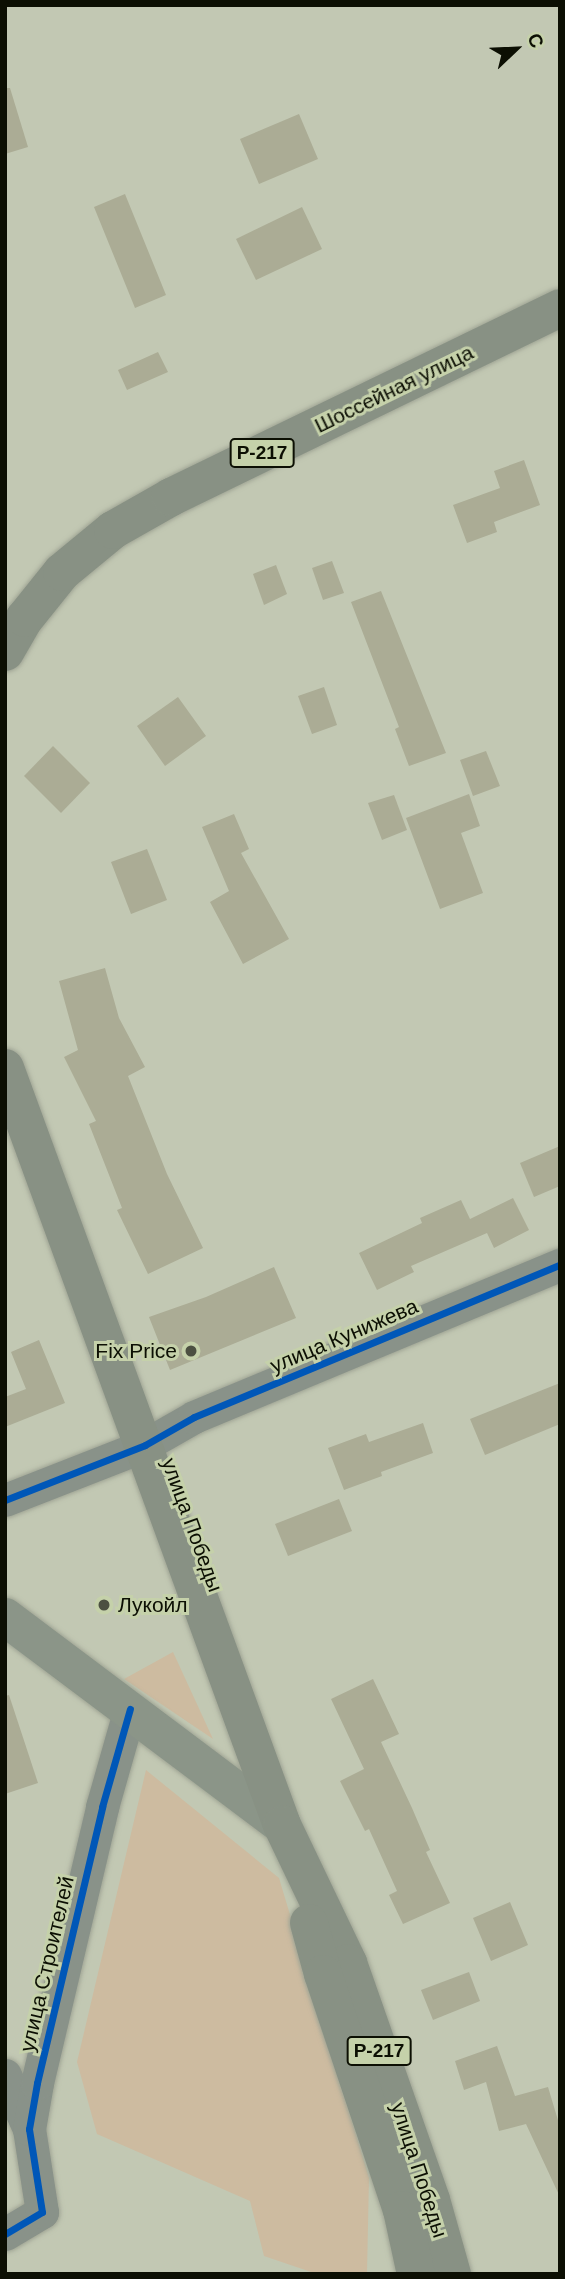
<!DOCTYPE html>
<meta charset="utf-8">
<style>
body{margin:0}
#map{position:relative;width:565px;height:2279px;overflow:hidden;background:#c2c8b3;font-family:Helvetica,sans-serif}
div>[style]{position:absolute}
[style*='--x']{left:calc(var(--x)*1px);top:calc(var(--y)*1px);width:calc(var(--w)*1px);rotate:calc(var(--a)*1deg)}
.green>*{inset:0;background:#cdbba0}
.building>*{inset:0;background:#abac95}
.roads{filter:drop-shadow(0 0 2px #a0a595) drop-shadow(0 0 2px #a0a595)}
.minor>*{height:33px;margin:-16.5px;padding:0 16.5px;transform-origin:16.5px;border-radius:16.5px;background:#899289}
.major>*{height:38px;margin:-19px;padding:0 19px;transform-origin:19px;border-radius:19px;background:#8b9588}
.highway>*{height:38px;margin:-19px;padding:0 19px;transform-origin:19px;border-radius:19px;background:#889184}
.cycleway>*{height:7px;margin:-3.5px;padding:0 3.5px;transform-origin:3.5px;border-radius:3.5px;background:#0057b8}
.dots>*{width:19px;height:19px;translate:-50% -50%;box-sizing:border-box;border:4px solid #c5d1aa;border-radius:50%}
span{translate:-50% -50%;white-space:nowrap;text-align:center;line-height:1.15;-webkit-text-stroke:6px #c5d1aa;paint-order:stroke}
.shield-label span{padding:2px 5px;background:#c5d1aa;border:2px solid;border-radius:5px;-webkit-text-stroke-width:0}
.shield-label{font-size:19px;color:#0c0f03;font-weight:700}
.street-label{font-size:21px;color:#0c0f03}
.poi-label{font-size:21px;color:#0c0f03}
.right{translate:-100% -50%;text-align:right}
.left{translate:0 -50%;text-align:left}
.frame{position:absolute;inset:0;border:7px solid #0c0f03;pointer-events:none}
.north{position:absolute;left:481px;top:14px;width:70px;height:70px;-webkit-text-stroke:5px #c5d1aa;paint-order:stroke;rotate:67deg;font-size:19px;font-weight:700;line-height:28px;text-align:center;color:#0c0f03}
.north::after{content:'';display:block;margin:auto;width:24px;height:32px;background:#0c0f03;clip-path:polygon(50% 0,100% 100%,50% 72%,0 100%)}
</style>
<div id="map">
<div class="green">
<i style="clip-path:polygon(173px 1652px,213px 1739px,124px 1679px)"></i>
<i style="clip-path:polygon(146px 1770px,279px 1878px,369px 2178px,367px 2274px,317px 2274px,264px 2256px,250px 2201px,97px 2134px,77px 2062px)"></i>
</div>
<div class="building">
<i style="clip-path:polygon(5px 88px,10px 88px,28px 147px,5px 154px)"></i>
<i style="clip-path:polygon(299px 114px,318px 159px,259px 184px,240px 139px)"></i>
<i style="clip-path:polygon(125px 194px,166px 295px,135px 308px,94px 207px)"></i>
<i style="clip-path:polygon(302px 207px,322px 249px,256px 280px,236px 239px)"></i>
<i style="clip-path:polygon(158px 352px,168px 372px,127px 390px,118px 370px)"></i>
<i style="clip-path:polygon(524px 460px,540px 505px,494px 522px,497px 532px,467px 543px,453px 505px,500px 488px,494px 471px)"></i>
<i style="clip-path:polygon(332px 561px,344px 593px,323px 600px,312px 568px)"></i>
<i style="clip-path:polygon(276px 565px,287px 594px,264px 605px,253px 574px)"></i>
<i style="clip-path:polygon(381px 591px,446px 753px,409px 766px,395px 729px,399px 727px,351px 602px)"></i>
<i style="clip-path:polygon(324px 687px,337px 725px,312px 734px,298px 696px)"></i>
<i style="clip-path:polygon(178px 697px,206px 736px,165px 766px,137px 726px)"></i>
<i style="clip-path:polygon(53px 746px,90px 783px,61px 813px,24px 776px)"></i>
<i style="clip-path:polygon(486px 751px,500px 786px,473px 796px,460px 760px)"></i>
<i style="clip-path:polygon(469px 794px,480px 826px,461px 833px,483px 893px,440px 909px,406px 818px)"></i>
<i style="clip-path:polygon(394px 795px,407px 830px,382px 840px,368px 803px)"></i>
<i style="clip-path:polygon(234px 814px,249px 849px,241px 853px,289px 939px,243px 964px,210px 902px,229px 891px,202px 827px)"></i>
<i style="clip-path:polygon(147px 849px,167px 900px,131px 914px,111px 862px)"></i>
<i style="clip-path:polygon(105px 968px,119px 1018px,145px 1067px,128px 1076px,167px 1174px,203px 1248px,148px 1274px,117px 1210px,122px 1208px,89px 1124px,96px 1121px,64px 1057px,78px 1050px,59px 981px)"></i>
<i style="clip-path:polygon(560px 1146px,560px 1186px,534px 1197px,520px 1163px)"></i>
<i style="clip-path:polygon(513px 1198px,529px 1230px,494px 1248px,487px 1233px,411px 1266px,414px 1272px,377px 1290px,359px 1253px,422px 1223px,420px 1218px,461px 1200px,470px 1219px)"></i>
<i style="clip-path:polygon(274px 1267px,296px 1318px,170px 1370px,149px 1317px,206px 1297px)"></i>
<i style="clip-path:polygon(39px 1340px,65px 1403px,5px 1427px,5px 1397px,26px 1389px,11px 1352px)"></i>
<i style="clip-path:polygon(560px 1383px,560px 1424px,485px 1455px,470px 1419px)"></i>
<i style="clip-path:polygon(423px 1423px,433px 1453px,381px 1472px,382px 1476px,344px 1490px,328px 1448px,366px 1434px,369px 1442px)"></i>
<i style="clip-path:polygon(339px 1499px,352px 1531px,288px 1556px,275px 1524px)"></i>
<i style="clip-path:polygon(373px 1679px,399px 1734px,381px 1742px,412px 1808px,430px 1850px,426px 1852px,450px 1903px,403px 1924px,389px 1895px,397px 1891px,369px 1829px,365px 1831px,340px 1781px,364px 1769px,331px 1699px)"></i>
<i style="clip-path:polygon(9px 1695px,38px 1783px,5px 1794px,5px 1696px)"></i>
<i style="clip-path:polygon(510px 1902px,528px 1945px,491px 1961px,473px 1918px)"></i>
<i style="clip-path:polygon(469px 1972px,480px 2001px,433px 2020px,421px 1990px)"></i>
<i style="clip-path:polygon(497px 2046px,515px 2096px,548px 2087px,560px 2127px,560px 2197px,526px 2124px,499px 2131px,486px 2082px,464px 2090px,455px 2061px)"></i>
</div>
<div class="roads">
<div class="minor">
<i style="--x:5;--y:1500;--w:150;--a:-21.4"></i>
<i style="--x:145;--y:1445;--w:56;--a:-29.7"></i>
<i style="--x:194;--y:1417;--w:396;--a:-22.6"></i>
<i style="--x:5;--y:2075;--w:59;--a:66"></i>
<i style="--x:5;--y:2234;--w:43;--a:-30.7"></i>
<i style="--x:42;--y:2212;--w:84;--a:-98.9"></i>
<i style="--x:29;--y:2129;--w:47;--a:-80.1"></i>
<i style="--x:37;--y:2083;--w:284;--a:-76.7"></i>
<i style="--x:102;--y:1807;--w:102;--a:-74.1"></i>
</div>
<div class="major">
<i style="--x:5;--y:1617;--w:346;--a:36.9"></i>
</div>
<div class="highway">
<i style="--x:5;--y:652;--w:39;--a:-60"></i>
<i style="--x:25;--y:618;--w:59;--a:-51.2"></i>
<i style="--x:62;--y:572;--w:66;--a:-39.5"></i>
<i style="--x:113;--y:530;--w:67;--a:-29.6"></i>
<i style="--x:171;--y:497;--w:432;--a:-25.9"></i>
<i style="--x:5;--y:1068;--w:806;--a:69.9"></i>
<i style="--x:282;--y:1825;--w:153;--a:64.4"></i>
<i style="--x:348;--y:1963;--w:251;--a:70.7"></i>
<i style="--x:431;--y:2200;--w:77;--a:74.2"></i>
<i style="--x:309;--y:1923;--w:53;--a:74.6"></i>
<i style="--x:323;--y:1974;--w:249;--a:71.5"></i>
<i style="--x:402;--y:2210;--w:66;--a:77.7"></i>
</div>
</div>
<div class="cycleway">
<i style="--x:5;--y:1500;--w:150;--a:-21.4"></i>
<i style="--x:145;--y:1445;--w:56;--a:-29.7"></i>
<i style="--x:194;--y:1417;--w:396;--a:-22.6"></i>
<i style="--x:5;--y:2234;--w:43;--a:-30.7"></i>
<i style="--x:42;--y:2212;--w:84;--a:-98.9"></i>
<i style="--x:29;--y:2129;--w:47;--a:-80.1"></i>
<i style="--x:37;--y:2083;--w:284;--a:-76.7"></i>
<i style="--x:102;--y:1807;--w:102;--a:-74.1"></i>
</div>
<div class="dots">
<i style="left:191px;top:1351px;background:#4c5041"></i>
<i style="left:104px;top:1605px;background:#4c5041"></i>
</div>
<div class="shield-label">
<span style="left:262px;top:453px">Р-217</span>
<span style="left:379px;top:2051px">Р-217</span>
</div>
<div class="street-label">
<span style="left:394px;top:389px;rotate:-26deg">Шоссейная улица</span>
<span style="left:344px;top:1336px;rotate:-23deg">улица Кунижева</span>
<span style="left:192px;top:1525px;rotate:70deg">улица Победы</span>
<span style="left:47px;top:1964px;rotate:-77deg">улица Строителей</span>
<span style="left:419px;top:2170px;rotate:72deg">улица Победы</span>
</div>
<div class="poi-label">
<span class="right" style="left:177px;top:1351px">Fix Price</span>
<span class="left" style="left:118px;top:1605px">Лукойл</span>
</div>
<div class="frame"></div>
<div class="north">С</div>
</div>
